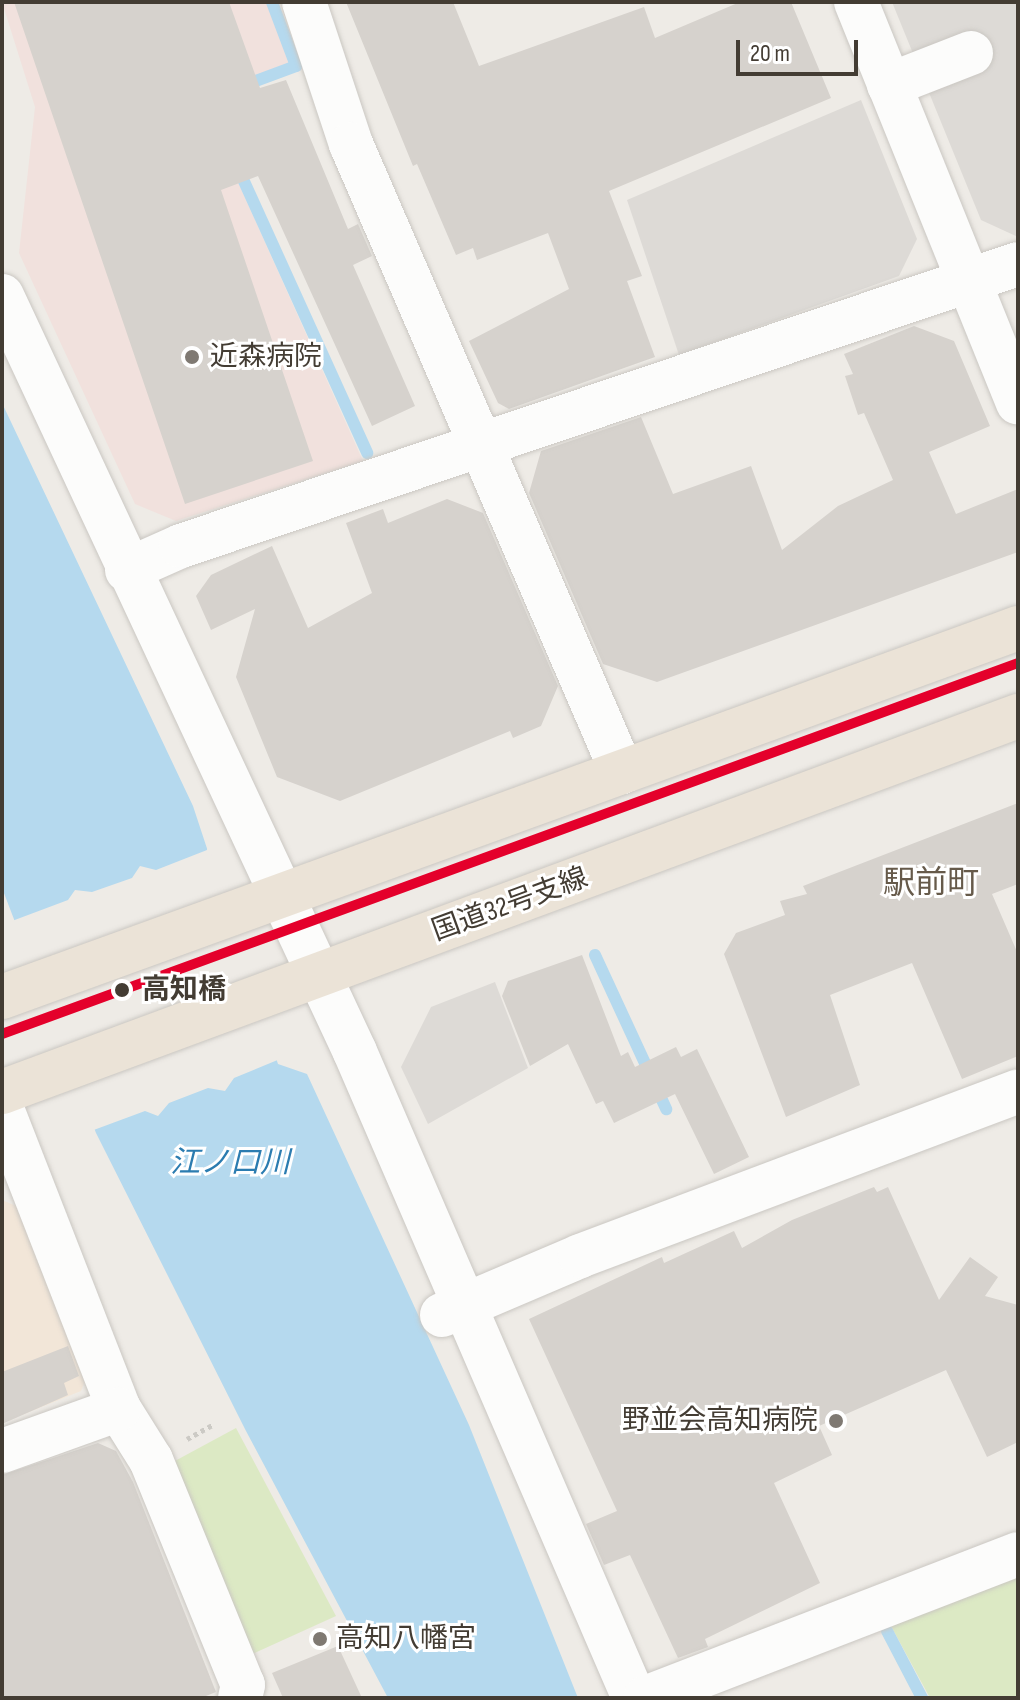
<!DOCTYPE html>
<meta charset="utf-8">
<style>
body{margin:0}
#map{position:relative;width:1020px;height:1700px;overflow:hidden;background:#eeebe6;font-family:"Sofia Sans Condensed","Noto Sans JP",sans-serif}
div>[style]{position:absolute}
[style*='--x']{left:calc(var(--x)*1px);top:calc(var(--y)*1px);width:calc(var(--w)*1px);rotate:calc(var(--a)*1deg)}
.commercial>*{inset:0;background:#f2e6d8}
.medical>*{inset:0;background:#f1e1dd}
.green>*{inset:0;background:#dce9c4}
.parking>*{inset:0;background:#dddad6}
.water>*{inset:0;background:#b5d9ee}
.pier>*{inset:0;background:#eeebe6}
.stream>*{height:12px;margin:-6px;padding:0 6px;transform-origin:6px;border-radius:6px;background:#b5d9ee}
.building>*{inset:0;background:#d6d2cd}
.path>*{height:5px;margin-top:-2.5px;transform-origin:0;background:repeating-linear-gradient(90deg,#cccac5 0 4px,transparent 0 8px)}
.roads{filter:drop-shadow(0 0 2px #cac7c2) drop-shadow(0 0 2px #cac7c2)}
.minor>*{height:44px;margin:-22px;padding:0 22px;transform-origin:22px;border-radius:22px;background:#fcfcfb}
.highway>*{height:44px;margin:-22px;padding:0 22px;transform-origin:22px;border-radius:22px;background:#ebe3d7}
.tram-1>*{height:10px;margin:-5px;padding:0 5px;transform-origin:5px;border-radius:5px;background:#e4002b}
.dots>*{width:22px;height:22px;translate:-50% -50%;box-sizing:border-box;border:4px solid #fff;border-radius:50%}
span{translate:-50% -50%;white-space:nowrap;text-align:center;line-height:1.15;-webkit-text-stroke:6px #fff;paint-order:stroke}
.poi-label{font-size:28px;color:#433c33}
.left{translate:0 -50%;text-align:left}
.right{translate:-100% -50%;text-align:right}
.street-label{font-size:28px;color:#433c33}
.stop-label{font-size:28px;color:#433c33;font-weight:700}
.water-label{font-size:30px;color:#2b7cb0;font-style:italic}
.quarter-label{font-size:32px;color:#665a4a}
.frame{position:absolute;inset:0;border:4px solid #433c33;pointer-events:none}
.scale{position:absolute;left:736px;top:40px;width:122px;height:36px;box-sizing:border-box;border:4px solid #433c33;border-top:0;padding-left:10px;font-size:24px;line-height:28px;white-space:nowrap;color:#433c33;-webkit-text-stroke:6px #fff;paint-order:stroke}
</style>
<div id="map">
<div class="commercial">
<i style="clip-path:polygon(2px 1200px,23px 1209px,88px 1374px,81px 1391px,2px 1423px)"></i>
</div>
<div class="medical">
<i style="clip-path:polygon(2px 2px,268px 2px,289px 64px,199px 95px,363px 461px,176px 521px,135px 504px,19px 253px,35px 107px)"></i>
</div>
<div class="green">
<i style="clip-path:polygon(236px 1428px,336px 1616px,250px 1655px,173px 1462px)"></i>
<i style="clip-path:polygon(1018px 1576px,1018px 1698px,930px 1698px,891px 1626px)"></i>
</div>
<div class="parking">
<i style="clip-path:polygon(892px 2px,1018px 2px,1018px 237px,981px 220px)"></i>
<i style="clip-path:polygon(861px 100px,917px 239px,899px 276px,679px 355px,627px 200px)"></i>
<i style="clip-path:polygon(495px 982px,528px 1068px,428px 1124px,401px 1067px,431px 1007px)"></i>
</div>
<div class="water">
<i style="clip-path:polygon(2px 403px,193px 806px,278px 1064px,307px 1074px,469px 1425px,578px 1698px,388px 1698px,246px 1431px,96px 1133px,2px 888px)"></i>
</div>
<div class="pier">
<i style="clip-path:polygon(208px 845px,280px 1059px,234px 1078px,225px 1091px,208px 1088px,169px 1103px,158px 1116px,145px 1111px,91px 1131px,12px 921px,68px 900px,75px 890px,92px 892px,132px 878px,140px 866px,156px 870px,207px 850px)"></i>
</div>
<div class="stream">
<i style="--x:242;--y:86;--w:58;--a:-20.3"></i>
<i style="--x:296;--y:66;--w:68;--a:-110.6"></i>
<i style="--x:238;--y:168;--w:313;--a:65.6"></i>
<i style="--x:595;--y:955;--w:170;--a:65.2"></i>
<i style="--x:887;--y:1631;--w:76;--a:62.4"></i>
</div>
<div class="building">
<i style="clip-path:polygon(14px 2px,229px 2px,260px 88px,286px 80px,348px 229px,358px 224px,372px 256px,353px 265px,415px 406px,372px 426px,258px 176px,221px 190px,313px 461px,185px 504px)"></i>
<i style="clip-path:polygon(346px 2px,453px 2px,479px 66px,644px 7px,655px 38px,740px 2px,791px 2px,831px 98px,609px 191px,642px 276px,627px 281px,655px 357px,509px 409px,498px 403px,469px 341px,569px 289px,548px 233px,477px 260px,473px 248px,456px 255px,417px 164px,413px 166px)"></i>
<i style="clip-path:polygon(914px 326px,954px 341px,990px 426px,929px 452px,956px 514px,1018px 489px,1018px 552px,657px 682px,603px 664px,529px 493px,541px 451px,641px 417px,673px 494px,751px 466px,782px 550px,838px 506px,893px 480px,864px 413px,858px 415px,845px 376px,853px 374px,844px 354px)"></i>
<i style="clip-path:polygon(447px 499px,483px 513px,558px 686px,541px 726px,513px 738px,510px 731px,340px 801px,277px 777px,236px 677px,255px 609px,211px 630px,196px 596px,211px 575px,272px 546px,308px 628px,372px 593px,346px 523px,383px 509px,388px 523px)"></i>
<i style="clip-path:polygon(1018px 803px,1018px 884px,992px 894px,1018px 954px,1018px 1056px,962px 1079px,912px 963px,830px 995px,860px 1085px,786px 1117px,724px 954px,736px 933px,785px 915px,780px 901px,807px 894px,803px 886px)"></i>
<i style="clip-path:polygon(582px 955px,621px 1056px,628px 1052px,635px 1067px,676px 1047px,681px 1057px,697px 1049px,749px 1157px,714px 1174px,675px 1094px,614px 1123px,603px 1101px,596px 1104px,568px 1044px,530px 1066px,502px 996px,508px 981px)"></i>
<i style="clip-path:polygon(874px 1187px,877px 1192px,888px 1187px,939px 1300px,970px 1257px,998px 1277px,985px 1296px,1018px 1305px,1018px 1442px,987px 1457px,946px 1370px,819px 1426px,832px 1455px,774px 1483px,820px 1583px,705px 1639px,708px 1647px,678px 1658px,630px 1555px,604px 1565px,586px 1524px,617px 1511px,529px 1319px,662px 1257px,664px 1263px,734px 1231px,742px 1248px,792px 1220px)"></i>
<i style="clip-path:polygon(68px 1346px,79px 1376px,64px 1383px,68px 1395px,2px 1424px,2px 1372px)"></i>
<i style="clip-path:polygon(98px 1443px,116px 1451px,133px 1482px,216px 1692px,201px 1698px,2px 1698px,2px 1475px)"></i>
<i style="clip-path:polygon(338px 1646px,362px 1698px,283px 1698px,272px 1673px)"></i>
</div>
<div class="path">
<i style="--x:187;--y:1439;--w:31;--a:-29"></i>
</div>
<div class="roads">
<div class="minor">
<i style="--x:304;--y:2;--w:150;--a:71.7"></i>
<i style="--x:351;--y:144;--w:684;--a:66.66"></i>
<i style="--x:856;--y:2;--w:432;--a:68"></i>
<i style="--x:889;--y:85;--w:88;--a:-21.3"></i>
<i style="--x:2;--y:296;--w:834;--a:64.97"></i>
<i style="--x:355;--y:1052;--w:704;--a:66.64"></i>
<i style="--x:127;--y:570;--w:59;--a:-24"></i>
<i style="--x:181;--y:546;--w:883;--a:-18.62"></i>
<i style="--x:2;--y:1109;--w:322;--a:68.7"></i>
<i style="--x:119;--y:1409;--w:60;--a:57.9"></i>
<i style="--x:151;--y:1460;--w:243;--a:67.8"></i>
<i style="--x:243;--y:1685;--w:13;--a:103"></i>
<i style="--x:442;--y:1315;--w:150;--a:-23.1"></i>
<i style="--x:580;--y:1256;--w:468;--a:-20.6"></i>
<i style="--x:2;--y:1451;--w:124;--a:-19.7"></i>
<i style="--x:645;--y:1698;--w:400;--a:-21.1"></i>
</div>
<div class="highway">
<i style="--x:2;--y:997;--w:1081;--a:-19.96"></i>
<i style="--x:2;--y:1092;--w:1083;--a:-20.31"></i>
</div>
</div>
<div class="tram-1">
<i style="--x:2;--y:1034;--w:1082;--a:-20.06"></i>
</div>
<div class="dots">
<i style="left:192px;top:357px;background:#7f7972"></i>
<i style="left:122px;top:990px;background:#433c33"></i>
<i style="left:836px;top:1421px;background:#7f7972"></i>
<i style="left:320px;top:1639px;background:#7f7972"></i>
</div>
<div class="poi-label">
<span class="left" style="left:210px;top:357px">近森病院</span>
<span class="right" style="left:818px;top:1421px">野並会高知病院</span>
<span class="left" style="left:336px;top:1639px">高知八幡宮</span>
</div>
<div class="street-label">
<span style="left:510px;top:905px;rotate:-20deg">国道32号支線</span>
</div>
<div class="stop-label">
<span class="left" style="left:142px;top:990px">高知橋</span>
</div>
<div class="water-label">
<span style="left:230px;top:1163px">江ノ口川</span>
</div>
<div class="quarter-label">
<span style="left:931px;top:884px">駅前町</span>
</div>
<div class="frame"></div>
<div class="scale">20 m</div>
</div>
